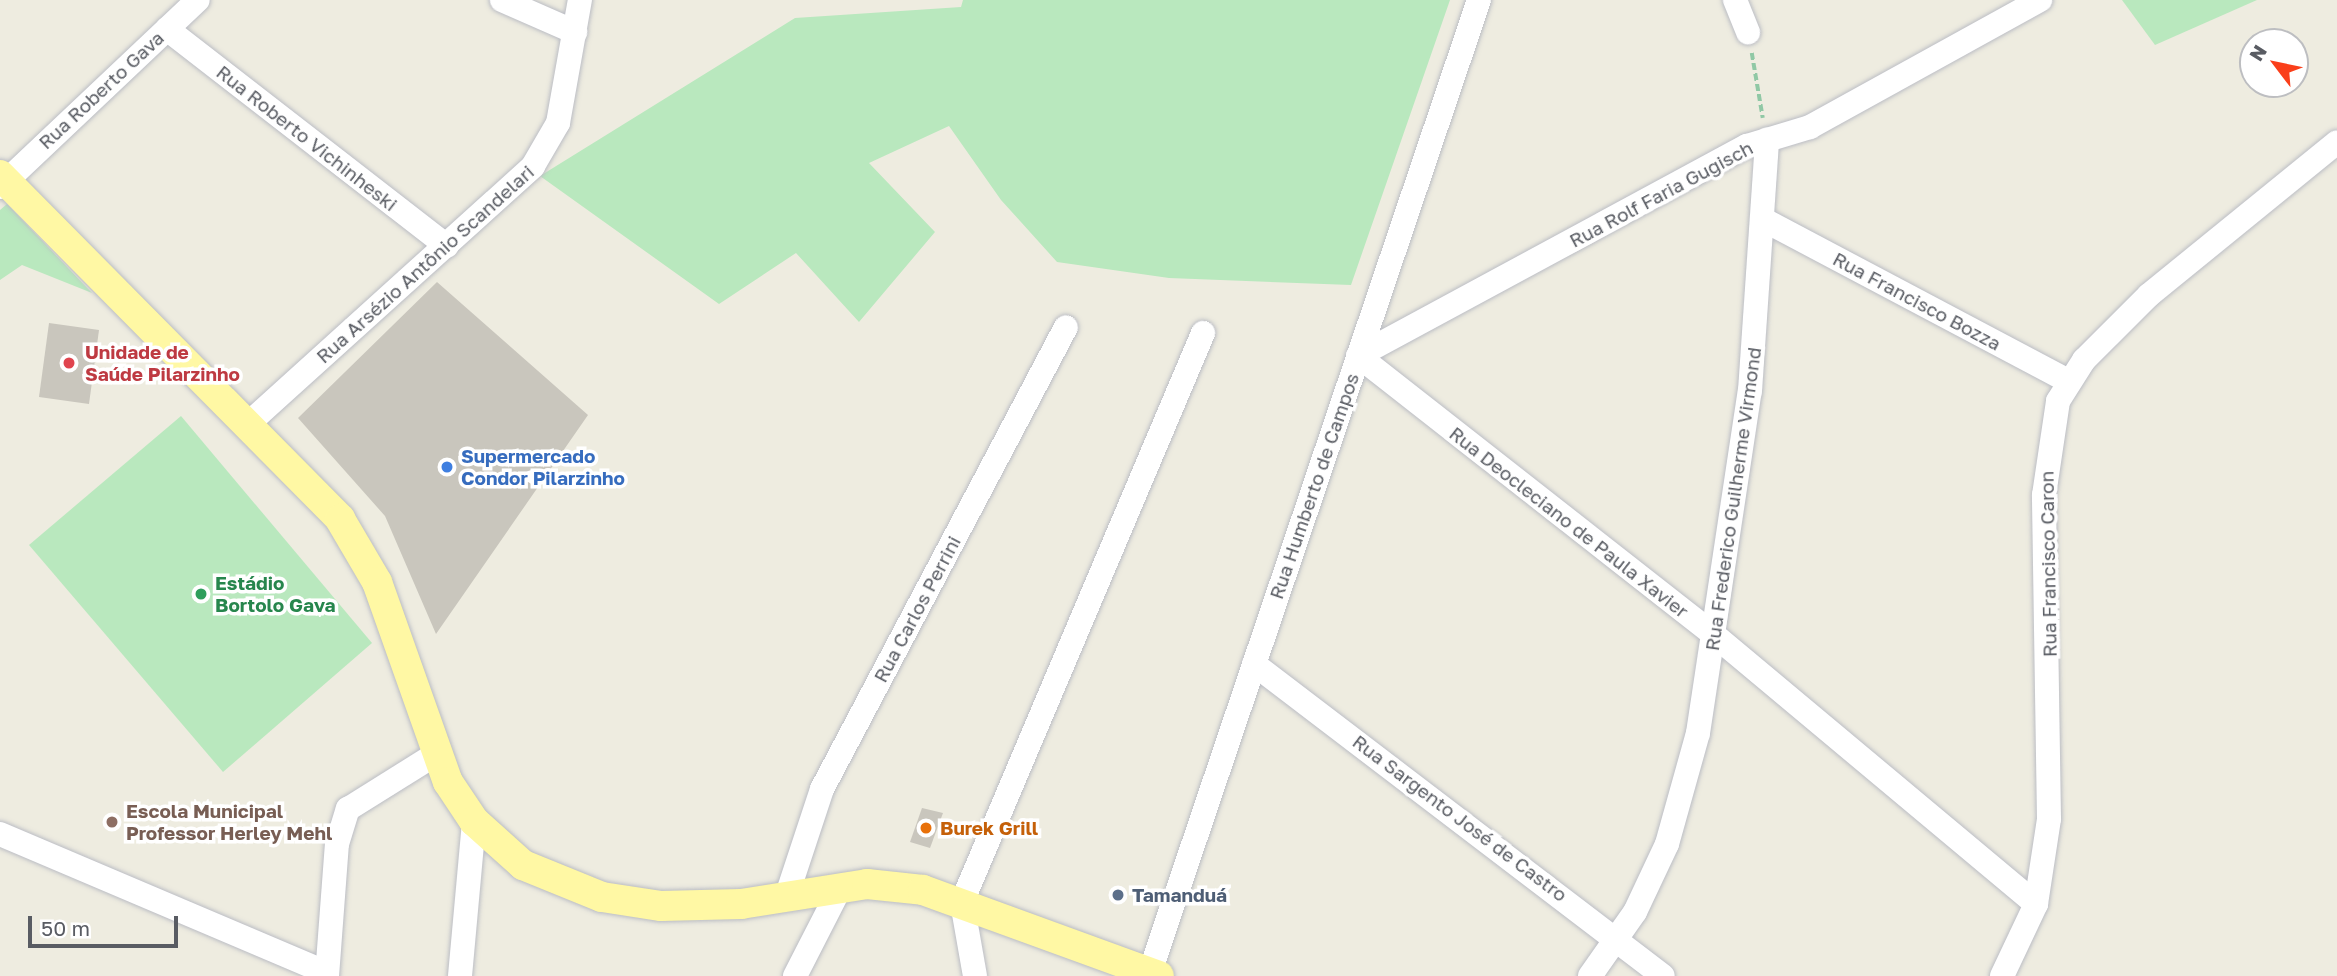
<!DOCTYPE html>
<meta charset="utf-8">
<style>
body{margin:0}
#map{position:relative;width:2337px;height:976px;overflow:hidden;background:#eeece0;font-family:"Golos Text",sans-serif}
div>[style]{position:absolute}
[style*='--x']{left:calc(var(--x)*1px);top:calc(var(--y)*1px);width:calc(var(--w)*1px);rotate:calc(var(--a)*1deg)}
.green>*{inset:0;background:#b9e8be}
.building>*{inset:0;background:#c9c6bd}
.path>*{height:3.5px;margin-top:-1.75px;transform-origin:0;background:repeating-linear-gradient(90deg,#90c8a5 0 7px,transparent 0 10.5px)}
.roads{filter:drop-shadow(0 0 2px #bbbdc4) drop-shadow(0 0 2px #bbbdc4)}
.minor>*{height:24px;margin:-12px;padding:0 12px;transform-origin:12px;border-radius:12px;background:#fff}
.major>*{height:30px;margin:-15px;padding:0 15px;transform-origin:15px;border-radius:15px;background:#fff8a4}
.dots>*{width:19px;height:19px;translate:-50% -50%;box-sizing:border-box;border:4px solid #fff;border-radius:50%}
span{translate:-50% -50%;white-space:nowrap;text-align:center;line-height:1.15;-webkit-text-stroke:7px #fff;paint-order:stroke}
.street-label{font-size:19px;color:#595c63}
.health-label{font-size:19px;color:#be3a42;font-weight:700}
.left{translate:0 -50%;text-align:left}
.shop-label{font-size:19px;color:#366cbe;font-weight:700}
.leisure-label{font-size:19px;color:#27864d;font-weight:700}
.education-label{font-size:19px;color:#785e54;font-weight:700}
.food-label{font-size:19px;color:#c56008;font-weight:700}
.service-label{font-size:19px;color:#4e5e75;font-weight:700}
.north{position:absolute;left:2239px;top:28px;width:70px;height:70px;box-sizing:border-box;background:#fff;border:2px solid #bdbec1;border-radius:50%;rotate:302deg;font-size:19px;font-weight:700;line-height:28px;text-align:center;color:#595c63}
.north::after{content:'';display:block;margin:auto;width:24px;height:32px;background:#fa3f1a;clip-path:polygon(50% 0,100% 100%,50% 72%,0 100%)}
.scale{position:absolute;left:28px;top:916px;width:150px;height:32px;box-sizing:border-box;border:4px solid #595c63;border-top:0;padding-left:9px;font-size:21px;line-height:24px;white-space:nowrap;color:#595c63;-webkit-text-stroke:5px #fff;paint-order:stroke}
</style>
<div id="map">
<div class="green">
<i style="clip-path:polygon(963px 0,1450px 0,1351px 285px,1169px 278px,1057px 262px,1001px 200px,949px 126px,869px 163px,935px 232px,859px 322px,796px 253px,719px 304px,540px 176px,795px 18px,961px 7px)"></i>
<i style="clip-path:polygon(2122px 0,2257px 0,2155px 45px)"></i>
<i style="clip-path:polygon(7px 204px,92px 293px,22px 265px,0 280px,0 210px)"></i>
<i style="clip-path:polygon(181px 416px,372px 643px,223px 772px,29px 545px)"></i>
</div>
<div class="building">
<i style="clip-path:polygon(437px 282px,588px 415px,436px 634px,385px 516px,298px 418px)"></i>
<i style="clip-path:polygon(49px 323px,99px 330px,89px 404px,39px 397px)"></i>
<i style="clip-path:polygon(922px 808px,943px 813px,930px 848px,910px 842px)"></i>
</div>
<div class="path">
<i style="--x:1752;--y:53;--w:66;--a:80.4"></i>
</div>
<div class="roads">
<div class="minor">
<i style="--x:502;--y:0;--w:80;--a:23.7"></i>
<i style="--x:1735;--y:0;--w:35;--a:68"></i>
<i style="--x:167;--y:29;--w:354;--a:37.8"></i>
<i style="--x:0;--y:187;--w:272;--a:-43.4"></i>
<i style="--x:1766;--y:221;--w:342;--a:27.9"></i>
<i style="--x:249;--y:423;--w:383;--a:-42.1"></i>
<i style="--x:533;--y:166;--w:50;--a:-59.8"></i>
<i style="--x:558;--y:123;--w:125;--a:-79.9"></i>
<i style="--x:1254;--y:664;--w:514;--a:37.34"></i>
<i style="--x:0;--y:834;--w:355;--a:23"></i>
<i style="--x:786;--y:898;--w:115;--a:-71.7"></i>
<i style="--x:822;--y:789;--w:522;--a:-62.16"></i>
<i style="--x:2036;--y:904;--w:421;--a:-140.1"></i>
<i style="--x:1713;--y:634;--w:451;--a:-141.9"></i>
<i style="--x:1358;--y:356;--w:442;--a:-28.4"></i>
<i style="--x:1747;--y:146;--w:66;--a:-16.8"></i>
<i style="--x:1810;--y:127;--w:263;--a:-28.9"></i>
<i style="--x:1150;--y:972;--w:1026;--a:-71.3"></i>
<i style="--x:327;--y:976;--w:132;--a:-85.7"></i>
<i style="--x:337;--y:844;--w:37;--a:-73"></i>
<i style="--x:348;--y:809;--w:104;--a:-32"></i>
<i style="--x:460;--y:976;--w:156;--a:-84.8"></i>
<i style="--x:795;--y:976;--w:99;--a:-62.9"></i>
<i style="--x:975;--y:976;--w:75;--a:-100"></i>
<i style="--x:962;--y:902;--w:618;--a:-67.04"></i>
<i style="--x:1590;--y:976;--w:78;--a:-54.9"></i>
<i style="--x:1635;--y:912;--w:75;--a:-64.8"></i>
<i style="--x:1667;--y:844;--w:115;--a:-74.4"></i>
<i style="--x:1698;--y:733;--w:346;--a:-81.4"></i>
<i style="--x:1750;--y:391;--w:252;--a:-86.1"></i>
<i style="--x:2002;--y:976;--w:80;--a:-64.7"></i>
<i style="--x:2036;--y:904;--w:86;--a:-81.3"></i>
<i style="--x:2049;--y:819;--w:324;--a:-90.9"></i>
<i style="--x:2044;--y:495;--w:95;--a:-81.5"></i>
<i style="--x:2058;--y:401;--w:49;--a:-57.6"></i>
<i style="--x:2084;--y:360;--w:92;--a:-45"></i>
<i style="--x:2149;--y:295;--w:242;--a:-39.1"></i>
</div>
<div class="major">
<i style="--x:0;--y:175;--w:484;--a:45.3"></i>
<i style="--x:340;--y:519;--w:73;--a:59.6"></i>
<i style="--x:377;--y:582;--w:212;--a:70.5"></i>
<i style="--x:448;--y:782;--w:47;--a:56.3"></i>
<i style="--x:474;--y:821;--w:66;--a:41.9"></i>
<i style="--x:523;--y:865;--w:85;--a:22.1"></i>
<i style="--x:602;--y:897;--w:60;--a:8.7"></i>
<i style="--x:661;--y:906;--w:80;--a:-1.4"></i>
<i style="--x:741;--y:904;--w:128;--a:-9"></i>
<i style="--x:867;--y:884;--w:56;--a:6.1"></i>
<i style="--x:923;--y:890;--w:251;--a:20"></i>
</div>
</div>
<div class="dots">
<i style="left:69px;top:363px;background:#e0444e"></i>
<i style="left:447px;top:467px;background:#3f7fe0"></i>
<i style="left:201px;top:594px;background:#2e9e5b"></i>
<i style="left:112px;top:822px;background:#8d6e63"></i>
<i style="left:926px;top:828px;background:#e8710a"></i>
<i style="left:1118px;top:895px;background:#5c6f8a"></i>
</div>
<div class="street-label">
<span style="left:101px;top:90px;rotate:-43deg">Rua Roberto Gava</span>
<span style="left:307px;top:138px;rotate:38deg">Rua Roberto Vichinheski</span>
<span style="left:1661px;top:194px;rotate:-28deg">Rua Rolf Faria Gugisch</span>
<span style="left:425px;top:264px;rotate:-42deg">Rua Arsézio Antônio Scandelari</span>
<span style="left:1917px;top:301px;rotate:28deg">Rua Francisco Bozza</span>
<span style="left:1314px;top:486px;rotate:-71deg">Rua Humberto de Campos</span>
<span style="left:1733px;top:499px;rotate:-82deg">Rua Frederico Guilherme Virmond</span>
<span style="left:1569px;top:522px;rotate:38deg">Rua Deocleciano de Paula Xavier</span>
<span style="left:2048px;top:564px;rotate:-91deg">Rua Francisco Caron</span>
<span style="left:917px;top:609px;rotate:-62deg">Rua Carlos Perrini</span>
<span style="left:1460px;top:818px;rotate:37deg">Rua Sargento José de Castro</span>
</div>
<div class="health-label">
<span class="left" style="left:85px;top:363px">Unidade de<br>Saúde Pilarzinho</span>
</div>
<div class="shop-label">
<span class="left" style="left:461px;top:467px">Supermercado<br>Condor Pilarzinho</span>
</div>
<div class="leisure-label">
<span class="left" style="left:215px;top:594px">Estádio<br>Bortolo Gava</span>
</div>
<div class="education-label">
<span class="left" style="left:126px;top:822px">Escola Municipal<br>Professor Herley Mehl</span>
</div>
<div class="food-label">
<span class="left" style="left:940px;top:828px">Burek Grill</span>
</div>
<div class="service-label">
<span class="left" style="left:1132px;top:895px">Tamanduá</span>
</div>
<div class="north">N</div>
<div class="scale">50 m</div>
</div>
